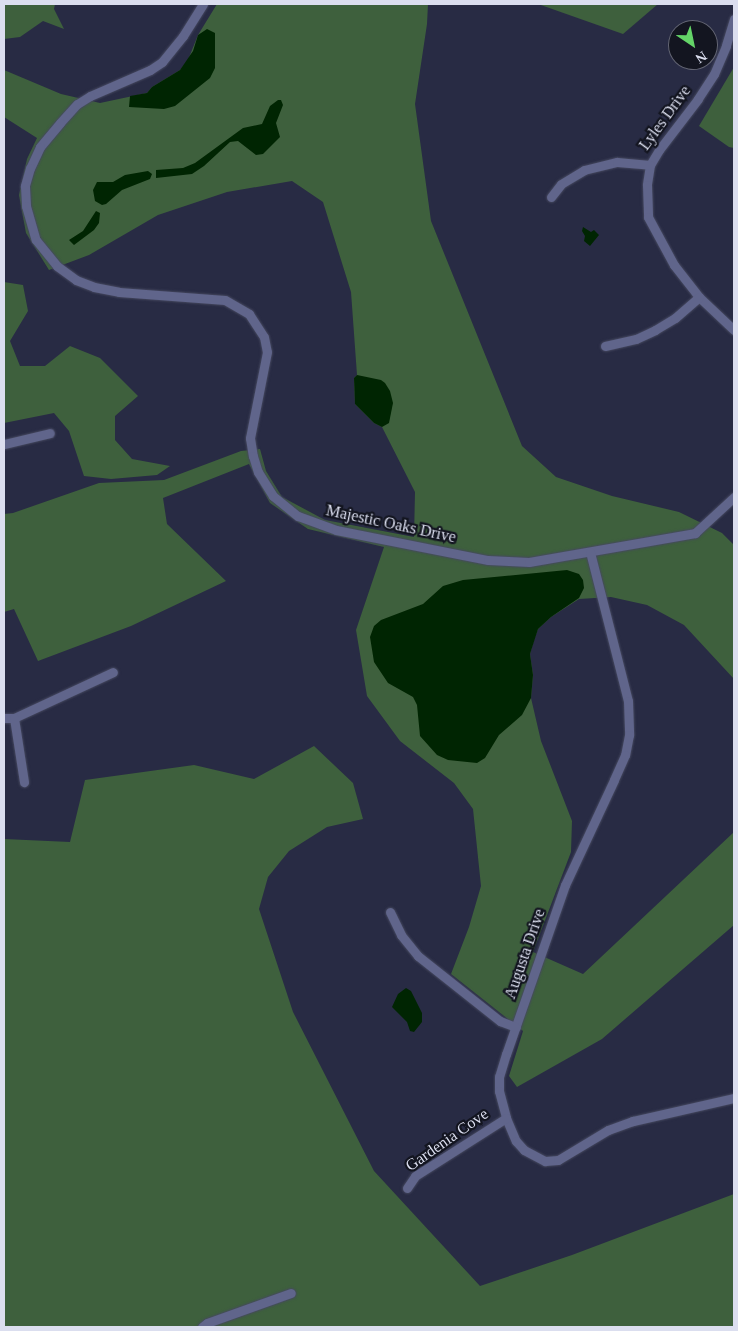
<!DOCTYPE html>
<style>
body{margin:0}
#map{position:relative;width:738px;height:1331px;overflow:hidden;background:#282b44;font-family:"Times New Roman",serif}
div>[style]{position:absolute}
[style*='--x']{left:calc(var(--x)*1px);top:calc(var(--y)*1px);width:calc(var(--w)*1px);rotate:calc(var(--a)*1deg)}
.green>*{inset:0;background:#3e603d}
.water>*{inset:0;background:#002502}
.roads{filter:drop-shadow(0 0 1px #45485f) drop-shadow(0 0 1px #45485f)}
.minor>*{height:9px;margin:-4.5px;padding:0 4.5px;transform-origin:4.5px;border-radius:4.5px;background:#60658b}
span{translate:-50% -50%;white-space:nowrap;text-align:center;line-height:1.15;-webkit-text-stroke:4.5px #131520;paint-order:stroke}
.street-label{font-size:16px;color:#dbdeef}
.frame{position:absolute;inset:0;border:5px solid #dbdeef;pointer-events:none}
.north{position:absolute;left:668px;top:20px;width:50px;height:50px;box-sizing:border-box;background:#131520;border:1px solid #636573;border-radius:50%;rotate:146deg;font-size:14px;font-weight:700;line-height:20px;text-align:center;color:#dbdeef}
.north::after{content:'';display:block;margin:auto;width:18px;height:22px;background:#64d468;clip-path:polygon(50% 0,100% 100%,50% 72%,0 100%)}
</style>
<div id="map">
<div class="green">
<i style="clip-path:polygon(4px 4px,55px 4px,54px 9px,64px 29px,43px 21px,20px 37px,4px 39px)"></i>
<i style="clip-path:polygon(217px 4px,428px 4px,427px 24px,415px 104px,431px 221px,522px 446px,556px 477px,612px 496px,679px 512px,722px 533px,734px 545px,734px 679px,684px 625px,647px 605px,611px 597px,579px 599px,551px 617px,538px 629px,534px 640px,530px 654px,533px 675px,531px 698px,541px 741px,572px 821px,571px 852px,533px 952px,583px 974px,734px 832px,734px 925px,602px 1039px,517px 1087px,509px 1076px,523px 1031px,451px 974px,469px 927px,481px 886px,473px 809px,454px 783px,400px 741px,367px 696px,356px 630px,384px 547px,308px 529px,270px 503px,249px 464px,163px 498px,167px 524px,226px 581px,131px 626px,38px 661px,14px 609px,4px 612px,4px 514px,13px 513px,99px 483px,164px 480px,241px 451px,260px 449px,266px 471px,282px 497px,325px 520px,414px 537px,415px 492px,382px 427px,374px 423px,355px 404px,354px 378px,357px 375px,351px 292px,323px 202px,292px 181px,227px 192px,158px 215px,89px 255px,49px 270px,26px 233px,19px 195px,27px 159px,37px 138px,4px 117px,4px 70px,61px 94px,100px 103px,147px 93px,152px 87px,180px 70px,188px 60px,198px 35px)"></i>
<i style="clip-path:polygon(538px 4px,658px 4px,623px 34px)"></i>
<i style="clip-path:polygon(734px 67px,734px 148px,729px 147px,699px 126px)"></i>
<i style="clip-path:polygon(4px 282px,23px 285px,28px 311px,10px 341px,20px 366px,45px 366px,70px 346px,100px 358px,138px 396px,115px 416px,115px 440px,132px 459px,170px 466px,157px 475px,111px 479px,84px 476px,69px 431px,54px 413px,4px 423px)"></i>
<i style="clip-path:polygon(314px 746px,353px 783px,363px 819px,327px 827px,289px 851px,268px 877px,259px 909px,293px 1012px,374px 1171px,480px 1286px,572px 1255px,734px 1194px,734px 1327px,4px 1327px,4px 839px,70px 842px,85px 780px,194px 765px,254px 779px)"></i>
</div>
<div class="water">
<i style="clip-path:polygon(207px 29px,215px 33px,215px 68px,210px 78px,175px 106px,164px 109px,129px 107px,130px 96px,147px 93px,152px 87px,180px 70px,193px 51px,198px 35px)"></i>
<i style="clip-path:polygon(278px 100px,281px 100px,283px 105px,276px 123px,280px 137px,263px 154px,256px 155px,238px 141px,230px 142px,204px 166px,192px 174px,156px 178px,156px 170px,183px 168px,195px 163px,243px 128px,262px 124px,270px 106px)"></i>
<i style="clip-path:polygon(148px 171px,152px 174px,150px 179px,122px 190px,106px 204px,102px 205px,95px 201px,93px 190px,97px 182px,113px 182px,125px 175px)"></i>
<i style="clip-path:polygon(96px 211px,100px 213px,99px 223px,94px 230px,74px 245px,69px 240px,83px 231px)"></i>
<i style="clip-path:polygon(583px 227px,591px 232px,594px 230px,599px 235px,590px 246px,584px 241px,585px 236px,582px 231px)"></i>
<i style="clip-path:polygon(357px 375px,381px 380px,385px 383px,390px 391px,393px 403px,389px 423px,382px 427px,374px 423px,355px 404px,354px 378px)"></i>
<i style="clip-path:polygon(567px 570px,579px 574px,583px 580px,584px 588px,579px 598px,551px 617px,538px 629px,530px 654px,533px 675px,531px 698px,522px 715px,499px 735px,485px 758px,477px 763px,448px 760px,437px 755px,420px 736px,417px 705px,413px 697px,388px 683px,374px 662px,370px 637px,374px 626px,381px 620px,423px 604px,443px 586px,463px 580px)"></i>
<i style="clip-path:polygon(406px 988px,411px 991px,422px 1013px,422px 1022px,414px 1032px,410px 1031px,407px 1022px,392px 1007px,398px 994px)"></i>
</div>
<div class="roads">
<div class="minor">
<i style="--x:203;--y:4;--w:38;--a:122"></i>
<i style="--x:183;--y:36;--w:33;--a:129"></i>
<i style="--x:162;--y:62;--w:14;--a:146"></i>
<i style="--x:150;--y:70;--w:65;--a:156.6"></i>
<i style="--x:90;--y:96;--w:15;--a:148"></i>
<i style="--x:77;--y:104;--w:25;--a:132"></i>
<i style="--x:60;--y:123;--w:31;--a:130"></i>
<i style="--x:40;--y:147;--w:23;--a:115"></i>
<i style="--x:30;--y:168;--w:19;--a:106"></i>
<i style="--x:25;--y:186;--w:20;--a:87"></i>
<i style="--x:26;--y:206;--w:35;--a:74"></i>
<i style="--x:36;--y:240;--w:33;--a:51"></i>
<i style="--x:57;--y:266;--w:24;--a:36"></i>
<i style="--x:76;--y:280;--w:19;--a:21"></i>
<i style="--x:94;--y:287;--w:25;--a:11"></i>
<i style="--x:119;--y:292;--w:106;--a:4.3"></i>
<i style="--x:225;--y:300;--w:28;--a:30"></i>
<i style="--x:249;--y:314;--w:27;--a:57"></i>
<i style="--x:264;--y:337;--w:15;--a:79"></i>
<i style="--x:267;--y:352;--w:88;--a:101.2"></i>
<i style="--x:250;--y:438;--w:18;--a:81"></i>
<i style="--x:253;--y:456;--w:17;--a:73"></i>
<i style="--x:258;--y:472;--w:28;--a:58"></i>
<i style="--x:273;--y:496;--w:32;--a:39"></i>
<i style="--x:298;--y:516;--w:40;--a:20.2"></i>
<i style="--x:336;--y:530;--w:155;--a:11.2"></i>
<i style="--x:488;--y:560;--w:41;--a:2.8"></i>
<i style="--x:529;--y:562;--w:169;--a:-9.9"></i>
<i style="--x:695;--y:533;--w:53;--a:-42.7"></i>
<i style="--x:734;--y:19;--w:28;--a:107"></i>
<i style="--x:726;--y:46;--w:30;--a:113"></i>
<i style="--x:714;--y:74;--w:30;--a:123"></i>
<i style="--x:698;--y:99;--w:64;--a:127.4"></i>
<i style="--x:659;--y:150;--w:17;--a:121"></i>
<i style="--x:650;--y:165;--w:20;--a:99"></i>
<i style="--x:647;--y:185;--w:32;--a:88"></i>
<i style="--x:648;--y:217;--w:55;--a:61.6"></i>
<i style="--x:674;--y:265;--w:41;--a:52"></i>
<i style="--x:699;--y:297;--w:48;--a:43.3"></i>
<i style="--x:551;--y:197;--w:16;--a:-52"></i>
<i style="--x:561;--y:184;--w:27;--a:-31"></i>
<i style="--x:584;--y:170;--w:34;--a:-14"></i>
<i style="--x:617;--y:162;--w:33;--a:5"></i>
<i style="--x:605;--y:346;--w:32;--a:-13"></i>
<i style="--x:636;--y:339;--w:21;--a:-25"></i>
<i style="--x:655;--y:330;--w:23;--a:-31"></i>
<i style="--x:675;--y:318;--w:32;--a:-41"></i>
<i style="--x:4;--y:444;--w:47;--a:-13.4"></i>
<i style="--x:590;--y:552;--w:154;--a:75.7"></i>
<i style="--x:628;--y:701;--w:34;--a:88"></i>
<i style="--x:629;--y:735;--w:20;--a:101"></i>
<i style="--x:625;--y:755;--w:27;--a:114"></i>
<i style="--x:614;--y:780;--w:116;--a:115"></i>
<i style="--x:565;--y:885;--w:179;--a:109.2"></i>
<i style="--x:506;--y:1054;--w:24;--a:107"></i>
<i style="--x:499;--y:1077;--w:14;--a:90"></i>
<i style="--x:499;--y:1091;--w:28;--a:75"></i>
<i style="--x:506;--y:1118;--w:25;--a:67"></i>
<i style="--x:516;--y:1141;--w:12;--a:48"></i>
<i style="--x:524;--y:1150;--w:24;--a:28"></i>
<i style="--x:545;--y:1161;--w:13;--a:-4"></i>
<i style="--x:558;--y:1160;--w:58;--a:-31"></i>
<i style="--x:608;--y:1130;--w:27;--a:-20"></i>
<i style="--x:633;--y:1121;--w:104;--a:-12.8"></i>
<i style="--x:4;--y:718;--w:10;--a:0"></i>
<i style="--x:14;--y:718;--w:109;--a:-24.9"></i>
<i style="--x:14;--y:718;--w:65;--a:81.1"></i>
<i style="--x:390;--y:912;--w:25;--a:64"></i>
<i style="--x:401;--y:935;--w:27;--a:51"></i>
<i style="--x:418;--y:956;--w:105;--a:38.4"></i>
<i style="--x:500;--y:1021;--w:17;--a:21"></i>
<i style="--x:407;--y:1188;--w:14;--a:-56"></i>
<i style="--x:415;--y:1176;--w:108;--a:-32.5"></i>
<i style="--x:202;--y:1327;--w:6;--a:-39"></i>
<i style="--x:207;--y:1323;--w:89;--a:-19.7"></i>
</div>
</div>
<div class="street-label">
<span style="left:665px;top:118px;rotate:-54deg">Lyles Drive</span>
<span style="left:391px;top:524px;rotate:12deg">Majestic Oaks Drive</span>
<span style="left:525px;top:954px;rotate:-71deg">Augusta Drive</span>
<span style="left:447px;top:1140px;rotate:-35deg">Gardenia Cove</span>
</div>
<div class="frame"></div>
<div class="north">N</div>
</div>
